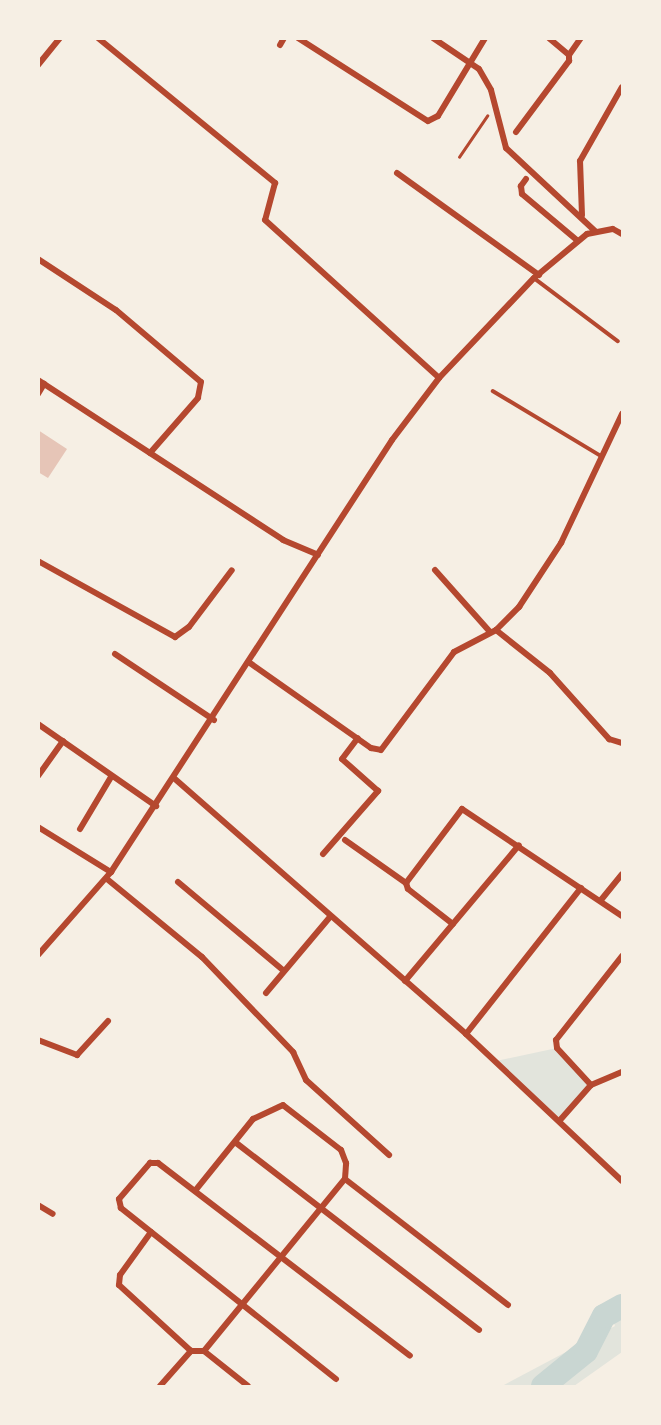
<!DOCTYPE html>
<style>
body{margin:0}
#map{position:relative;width:661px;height:1425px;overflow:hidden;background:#f6efe4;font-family:"Crimson Pro",serif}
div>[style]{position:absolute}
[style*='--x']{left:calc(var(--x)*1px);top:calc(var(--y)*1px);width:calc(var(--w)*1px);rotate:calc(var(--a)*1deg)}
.green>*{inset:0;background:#e2e4dc}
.river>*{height:24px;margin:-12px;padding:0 12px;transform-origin:12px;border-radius:12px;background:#c9d6d2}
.building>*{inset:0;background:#e6c5b7}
.path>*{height:2.5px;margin:-1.25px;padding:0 1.25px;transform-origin:1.25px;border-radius:1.25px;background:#b5482f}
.service>*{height:3.5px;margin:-1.75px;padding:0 1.75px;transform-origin:1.75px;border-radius:1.75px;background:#b5482f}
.minor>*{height:6px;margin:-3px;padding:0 3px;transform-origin:3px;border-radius:3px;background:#b5482f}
span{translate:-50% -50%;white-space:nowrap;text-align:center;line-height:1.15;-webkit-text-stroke:7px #f6efe4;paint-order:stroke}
.frame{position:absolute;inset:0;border:40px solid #f6efe4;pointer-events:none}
</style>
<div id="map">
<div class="green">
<i style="clip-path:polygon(557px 1048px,591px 1085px,561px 1119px,496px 1061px)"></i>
<i style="clip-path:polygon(622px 1295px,622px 1352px,574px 1386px,502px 1386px,615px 1326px,607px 1304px)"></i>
</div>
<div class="river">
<i style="--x:543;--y:1386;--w:55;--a:-39.1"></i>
<i style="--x:586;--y:1351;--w:39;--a:-63"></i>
<i style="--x:604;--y:1316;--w:21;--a:-29"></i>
</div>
<div class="building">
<i style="clip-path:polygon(38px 430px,67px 449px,48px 478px,38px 472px)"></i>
</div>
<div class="path">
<i style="--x:459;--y:157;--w:50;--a:-55.7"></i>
</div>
<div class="service">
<i style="--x:534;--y:278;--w:105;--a:36.9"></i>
<i style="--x:493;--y:391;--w:126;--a:31"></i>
</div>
<div class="minor">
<i style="--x:98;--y:38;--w:229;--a:39.3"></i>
<i style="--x:275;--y:183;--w:38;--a:105"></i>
<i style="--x:265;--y:220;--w:235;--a:42.2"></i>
<i style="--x:298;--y:38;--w:154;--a:32.6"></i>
<i style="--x:428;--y:121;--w:11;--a:-27"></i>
<i style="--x:438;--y:116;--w:91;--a:-58.9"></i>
<i style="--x:433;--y:38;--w:55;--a:34"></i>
<i style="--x:479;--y:69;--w:24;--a:60"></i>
<i style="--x:491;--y:90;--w:60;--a:75.5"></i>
<i style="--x:506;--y:148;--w:122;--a:43"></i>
<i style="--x:280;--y:45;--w:8;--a:-60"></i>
<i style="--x:569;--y:55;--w:21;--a:-55"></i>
<i style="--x:38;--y:65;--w:35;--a:-51"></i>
<i style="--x:516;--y:132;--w:89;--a:-53.3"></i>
<i style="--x:569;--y:61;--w:6;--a:-90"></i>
<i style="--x:569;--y:55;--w:26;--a:-140"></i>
<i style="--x:397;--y:173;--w:175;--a:35.7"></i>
<i style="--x:526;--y:179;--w:9;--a:126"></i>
<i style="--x:521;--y:186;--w:8;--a:83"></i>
<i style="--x:522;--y:194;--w:73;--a:40"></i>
<i style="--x:582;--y:215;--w:54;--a:-92.1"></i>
<i style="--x:580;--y:161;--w:85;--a:-60.4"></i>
<i style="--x:38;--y:259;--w:93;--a:33.2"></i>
<i style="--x:116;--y:310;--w:111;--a:40.3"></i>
<i style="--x:201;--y:382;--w:16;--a:101"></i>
<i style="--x:198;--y:398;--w:73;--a:131.1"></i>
<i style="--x:38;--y:380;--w:293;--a:33.1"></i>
<i style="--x:283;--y:540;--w:38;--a:23"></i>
<i style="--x:38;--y:394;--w:12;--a:-59"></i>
<i style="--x:38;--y:561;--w:157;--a:29"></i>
<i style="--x:175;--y:637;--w:17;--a:-36"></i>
<i style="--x:189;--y:627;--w:71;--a:-53"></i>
<i style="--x:435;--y:570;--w:83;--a:48.4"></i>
<i style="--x:496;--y:630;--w:69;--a:38.5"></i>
<i style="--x:550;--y:673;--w:89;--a:48.2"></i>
<i style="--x:609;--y:739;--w:14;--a:17"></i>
<i style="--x:115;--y:654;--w:119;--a:33.7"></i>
<i style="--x:250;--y:663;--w:148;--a:35.1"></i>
<i style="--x:371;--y:748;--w:10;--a:11"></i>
<i style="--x:381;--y:750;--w:122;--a:-53.3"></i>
<i style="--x:454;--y:652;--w:47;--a:-27.6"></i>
<i style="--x:496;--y:630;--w:33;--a:-45"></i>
<i style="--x:519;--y:607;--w:77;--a:-56.7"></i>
<i style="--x:561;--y:543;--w:143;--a:-64.7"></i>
<i style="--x:38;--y:724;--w:144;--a:34.8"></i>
<i style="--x:38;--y:776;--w:43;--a:-54.5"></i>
<i style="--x:175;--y:779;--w:387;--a:41.2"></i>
<i style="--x:466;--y:1034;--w:214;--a:43.3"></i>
<i style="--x:38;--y:827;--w:86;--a:31.7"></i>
<i style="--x:80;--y:829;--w:61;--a:-59.2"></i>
<i style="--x:345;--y:840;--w:75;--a:35.2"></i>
<i style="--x:406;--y:883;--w:6;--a:72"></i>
<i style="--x:408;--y:889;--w:57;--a:37.9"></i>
<i style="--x:323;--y:854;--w:84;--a:-48.9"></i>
<i style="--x:378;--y:791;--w:48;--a:-138.4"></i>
<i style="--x:342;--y:759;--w:26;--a:-53"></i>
<i style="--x:107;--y:879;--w:123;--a:39.4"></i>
<i style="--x:202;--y:957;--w:132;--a:46.2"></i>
<i style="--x:293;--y:1052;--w:31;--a:65"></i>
<i style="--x:306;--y:1080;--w:112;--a:42.1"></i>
<i style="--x:178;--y:882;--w:138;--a:40"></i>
<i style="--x:406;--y:883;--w:93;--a:-52.9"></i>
<i style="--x:462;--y:809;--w:192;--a:33.8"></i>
<i style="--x:601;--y:900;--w:33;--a:-51"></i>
<i style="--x:38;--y:955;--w:111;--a:-48.7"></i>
<i style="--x:111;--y:872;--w:515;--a:-56.96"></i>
<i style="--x:392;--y:440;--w:78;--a:-52.8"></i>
<i style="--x:439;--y:378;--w:138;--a:-46.5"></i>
<i style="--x:534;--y:278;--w:69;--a:-39.7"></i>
<i style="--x:587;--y:234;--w:26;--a:-11"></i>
<i style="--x:613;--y:229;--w:10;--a:29"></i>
<i style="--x:405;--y:981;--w:177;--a:-50"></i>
<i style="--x:266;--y:993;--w:99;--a:-49.9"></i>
<i style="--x:466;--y:1034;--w:186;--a:-51.8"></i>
<i style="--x:38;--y:1040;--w:42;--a:21"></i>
<i style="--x:77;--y:1055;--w:46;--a:-47.6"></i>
<i style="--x:591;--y:1085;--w:50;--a:-132.6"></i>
<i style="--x:557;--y:1048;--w:8;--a:-97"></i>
<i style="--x:556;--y:1040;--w:107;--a:-51.8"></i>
<i style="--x:561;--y:1119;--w:45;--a:-48.6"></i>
<i style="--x:591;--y:1085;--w:34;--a:-23"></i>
<i style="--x:235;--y:1142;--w:308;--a:37.6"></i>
<i style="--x:345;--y:1179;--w:206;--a:37.7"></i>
<i style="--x:38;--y:1205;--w:17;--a:31"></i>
<i style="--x:151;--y:1232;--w:53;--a:125.8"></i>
<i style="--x:120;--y:1275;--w:10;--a:96"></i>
<i style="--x:119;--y:1285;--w:98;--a:42.5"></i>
<i style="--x:204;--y:1351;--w:56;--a:38.5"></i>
<i style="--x:336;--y:1379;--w:275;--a:-141.5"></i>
<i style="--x:121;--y:1208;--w:9;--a:-103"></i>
<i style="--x:119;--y:1199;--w:48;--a:-49.3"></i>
<i style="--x:150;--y:1163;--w:8;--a:0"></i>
<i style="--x:158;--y:1163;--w:317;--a:37.4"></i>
<i style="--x:160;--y:1386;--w:47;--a:-48.5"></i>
<i style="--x:191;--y:1351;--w:13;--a:0"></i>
<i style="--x:204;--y:1351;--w:222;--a:-50.7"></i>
<i style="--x:345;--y:1179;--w:16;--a:-86"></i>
<i style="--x:346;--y:1163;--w:14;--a:-111"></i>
<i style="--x:341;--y:1150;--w:73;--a:-142.2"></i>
<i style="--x:283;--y:1105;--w:33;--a:155"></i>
<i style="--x:253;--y:1119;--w:92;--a:128.9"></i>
</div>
<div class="frame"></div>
</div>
